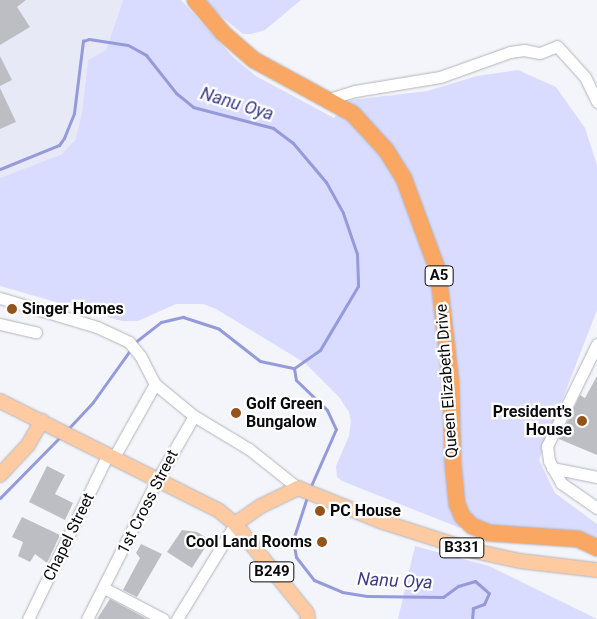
<!DOCTYPE html>
<style>
body{margin:0}
#map{position:relative;width:597px;height:619px;overflow:hidden;background:#f4f5fa;font-family:Roboto,sans-serif}
div>[style]{position:absolute}
[style*='--x']{left:calc(var(--x)*1px);top:calc(var(--y)*1px);width:calc(var(--w)*1px);rotate:calc(var(--a)*1deg)}
.built>*{inset:0;background:#e8e9f6}
.green>*{inset:0;background:#d9dcfe}
.stream>*{height:3px;margin:-1.5px;padding:0 1.5px;transform-origin:1.5px;border-radius:1.5px;background:#959ada}
.building>*{inset:0;background:#bdbec3}
.roads{filter:drop-shadow(0 0 1px #b3b4b9) drop-shadow(0 0 1px #b3b4b9)}
.minor>*{height:11px;margin:-5.5px;padding:0 5.5px;transform-origin:5.5px;border-radius:5.5px;background:#fff}
.major>*{height:14px;margin:-7px;padding:0 7px;transform-origin:7px;border-radius:7px;background:#fdcaa2}
.highway>*{height:16px;margin:-8px;padding:0 8px;transform-origin:8px;border-radius:8px;background:#fba764}
.dots>*{width:14px;height:14px;translate:-50% -50%;box-sizing:border-box;border:2px solid #fff;border-radius:50%}
span{translate:-50% -50%;white-space:nowrap;text-align:center;line-height:1.15;-webkit-text-stroke:4.5px #fff;paint-order:stroke}
.shield-label span{padding:1px 4px;background:#fff;border:1px solid;border-radius:4px;-webkit-text-stroke-width:0}
.shield-label{font-size:15px;color:#0b0b0d;font-weight:700}
.poi-label{font-size:16px;color:#0b0b0d;font-weight:700}
.left{translate:0 -50%;text-align:left}
.right{translate:-100% -50%;text-align:right}
.street-label{font-size:16px;color:#0b0b0d}
.water-label{font-size:18px;color:#3e3c88;font-style:italic}
</style>
<div id="map">
<div class="built">
<i style="clip-path:polygon(0 0,123px 0,106px 50px,88px 60px,82px 113px,75px 140px,62px 154px,0 178px)"></i>
</div>
<div class="green">
<i style="clip-path:polygon(123px 0,181px 0,234px 58px,256px 76px,334px 118px,351px 100px,427px 91px,477px 76px,518px 70px,556px 87px,585px 128px,597px 165px,597px 310px,539px 460px,555px 493px,597px 524px,597px 539px,492px 526px,478px 521px,460px 528px,342px 481px,337px 477px,336px 466px,349px 436px,351px 421px,349px 412px,339px 397px,305px 363px,216px 309px,203px 304px,176px 304px,138px 321px,122px 321px,0 286px,0 178px,62px 154px,75px 140px,82px 113px,88px 60px,106px 50px)"></i>
<i style="clip-path:polygon(201px 0,301px 0,265px 30px,251px 34px,243px 34px)"></i>
<i style="clip-path:polygon(415px 546px,489px 566px,597px 619px,398px 619px)"></i>
</div>
<div class="stream">
<i style="--x:0;--y:169;--w:64;--a:-22.1"></i>
<i style="--x:59;--y:145;--w:9;--a:-54"></i>
<i style="--x:64;--y:138;--w:27;--a:-68"></i>
<i style="--x:74;--y:113;--w:73;--a:-82.9"></i>
<i style="--x:83;--y:41;--w:6;--a:-18"></i>
<i style="--x:89;--y:39;--w:39;--a:9"></i>
<i style="--x:128;--y:45;--w:21;--a:29"></i>
<i style="--x:146;--y:55;--w:48;--a:51.7"></i>
<i style="--x:176;--y:93;--w:22;--a:39"></i>
<i style="--x:193;--y:107;--w:83;--a:14.7"></i>
<i style="--x:273;--y:128;--w:25;--a:37"></i>
<i style="--x:293;--y:143;--w:51;--a:49.8"></i>
<i style="--x:326;--y:182;--w:35;--a:61"></i>
<i style="--x:343;--y:213;--w:43;--a:71.1"></i>
<i style="--x:357;--y:254;--w:32;--a:88"></i>
<i style="--x:358;--y:286;--w:74;--a:120.7"></i>
<i style="--x:320;--y:350;--w:32;--a:145"></i>
<i style="--x:134;--y:343;--w:34;--a:-38"></i>
<i style="--x:161;--y:322;--w:23;--a:-13"></i>
<i style="--x:183;--y:317;--w:38;--a:18"></i>
<i style="--x:219;--y:329;--w:52;--a:38"></i>
<i style="--x:260;--y:361;--w:35;--a:12"></i>
<i style="--x:294;--y:368;--w:12;--a:81"></i>
<i style="--x:296;--y:380;--w:43;--a:44.1"></i>
<i style="--x:327;--y:410;--w:21;--a:65"></i>
<i style="--x:336;--y:429;--w:64;--a:113.8"></i>
<i style="--x:67;--y:430;--w:38;--a:-47"></i>
<i style="--x:93;--y:402;--w:65;--a:-54.4"></i>
<i style="--x:307;--y:497;--w:45;--a:108"></i>
<i style="--x:293;--y:540;--w:17;--a:80"></i>
<i style="--x:296;--y:557;--w:29;--a:52"></i>
<i style="--x:314;--y:580;--w:30;--a:23"></i>
<i style="--x:342;--y:592;--w:25;--a:9"></i>
<i style="--x:367;--y:596;--w:76;--a:0.8"></i>
<i style="--x:443;--y:597;--w:19;--a:-36"></i>
<i style="--x:458;--y:586;--w:18;--a:-16"></i>
<i style="--x:475;--y:581;--w:18;--a:41"></i>
<i style="--x:489;--y:593;--w:12;--a:114"></i>
<i style="--x:484;--y:604;--w:12;--a:160"></i>
<i style="--x:473;--y:608;--w:11;--a:95"></i>
<i style="--x:0;--y:498;--w:87;--a:-45.5"></i>
</div>
<div class="building">
<i style="clip-path:polygon(0 0,26px 0,17px 7px,30px 27px,0 45px)"></i>
<i style="clip-path:polygon(0 56px,12px 80px,0 86px)"></i>
<i style="clip-path:polygon(0 88px,16px 122px,0 129px)"></i>
<i style="clip-path:polygon(597px 376px,597px 455px,559px 439px,580px 395px,585px 398px)"></i>
<i style="clip-path:polygon(47px 466px,65px 475px,55px 494px,73px 503px,65px 520px,29px 502px)"></i>
<i style="clip-path:polygon(22px 517px,60px 535px,47px 563px,35px 554px,30px 562px,18px 556px,23px 542px,12px 537px)"></i>
<i style="clip-path:polygon(182px 530px,197px 532px,210px 540px,192px 568px,167px 552px)"></i>
<i style="clip-path:polygon(141px 544px,162px 554px,137px 597px,123px 590px,140px 558px,136px 553px)"></i>
<i style="clip-path:polygon(110px 599px,147px 619px,97px 619px)"></i>
</div>
<div class="roads">
<div class="minor">
<i style="--x:329;--y:99;--w:27;--a:-17"></i>
<i style="--x:355;--y:91;--w:86;--a:-9.4"></i>
<i style="--x:440;--y:77;--w:74;--a:-19.7"></i>
<i style="--x:510;--y:52;--w:14;--a:-8"></i>
<i style="--x:524;--y:50;--w:16;--a:11"></i>
<i style="--x:540;--y:53;--w:18;--a:-22"></i>
<i style="--x:557;--y:46;--w:42;--a:47.9"></i>
<i style="--x:585;--y:77;--w:28;--a:64"></i>
<i style="--x:0;--y:298;--w:101;--a:16.6"></i>
<i style="--x:97;--y:327;--w:35;--a:25"></i>
<i style="--x:129;--y:342;--w:19;--a:51"></i>
<i style="--x:141;--y:357;--w:30;--a:63"></i>
<i style="--x:155;--y:384;--w:50;--a:39.4"></i>
<i style="--x:194;--y:416;--w:64;--a:31"></i>
<i style="--x:249;--y:449;--w:63;--a:38.5"></i>
<i style="--x:0;--y:324;--w:37;--a:13"></i>
<i style="--x:597;--y:344;--w:114;--a:116.1"></i>
<i style="--x:547;--y:446;--w:15;--a:82"></i>
<i style="--x:549;--y:461;--w:25;--a:61"></i>
<i style="--x:561;--y:483;--w:44;--a:34.8"></i>
<i style="--x:114;--y:457;--w:84;--a:-60.7"></i>
<i style="--x:552;--y:468;--w:46;--a:11.3"></i>
<i style="--x:104;--y:588;--w:67;--a:27.7"></i>
<i style="--x:28;--y:619;--w:183;--a:-64.1"></i>
<i style="--x:87;--y:619;--w:156;--a:-63.3"></i>
<i style="--x:157;--y:480;--w:74;--a:-60"></i>
<i style="--x:177;--y:619;--w:111;--a:-58.6"></i>
</div>
<div class="major">
<i style="--x:0;--y:401;--w:244;--a:26.6"></i>
<i style="--x:218;--y:510;--w:22;--a:39"></i>
<i style="--x:235;--y:524;--w:114;--a:51"></i>
<i style="--x:307;--y:613;--w:6;--a:81"></i>
<i style="--x:0;--y:475;--w:41;--a:-47"></i>
<i style="--x:28;--y:445;--w:28;--a:-60"></i>
<i style="--x:235;--y:524;--w:32;--a:-35"></i>
<i style="--x:261;--y:506;--w:41;--a:-25.9"></i>
<i style="--x:298;--y:488;--w:88;--a:21.9"></i>
<i style="--x:380;--y:521;--w:99;--a:17.7"></i>
<i style="--x:474;--y:551;--w:47;--a:12.3"></i>
<i style="--x:520;--y:561;--w:78;--a:6.7"></i>
</div>
<div class="highway">
<i style="--x:195;--y:0;--w:43;--a:49.7"></i>
<i style="--x:223;--y:33;--w:41;--a:41.1"></i>
<i style="--x:254;--y:60;--w:113;--a:28.6"></i>
<i style="--x:353;--y:114;--w:49;--a:47.5"></i>
<i style="--x:386;--y:150;--w:34;--a:58"></i>
<i style="--x:404;--y:179;--w:98;--a:69.7"></i>
<i style="--x:438;--y:271;--w:114;--a:83.4"></i>
<i style="--x:451;--y:384;--w:80;--a:88.6"></i>
<i style="--x:453;--y:464;--w:40;--a:84.3"></i>
<i style="--x:457;--y:504;--w:13;--a:67"></i>
<i style="--x:462;--y:516;--w:14;--a:45"></i>
<i style="--x:472;--y:526;--w:18;--a:22"></i>
<i style="--x:489;--y:533;--w:89;--a:3.9"></i>
<i style="--x:578;--y:539;--w:21;--a:25"></i>
</div>
</div>
<div class="dots">
<i style="left:12px;top:309px;background:#93541b"></i>
<i style="left:236px;top:413px;background:#93541b"></i>
<i style="left:582px;top:421px;background:#93541b"></i>
<i style="left:320px;top:511px;background:#93541b"></i>
<i style="left:322px;top:542px;background:#93541b"></i>
</div>
<div class="shield-label">
<span style="left:439px;top:276px">A5</span>
<span style="left:462px;top:548px">B331</span>
<span style="left:272px;top:572px">B249</span>
</div>
<div class="poi-label">
<span class="left" style="left:22px;top:309px">Singer Homes</span>
<span class="left" style="left:246px;top:413px">Golf Green<br>Bungalow</span>
<span class="right" style="left:572px;top:421px">President's<br>House</span>
<span class="left" style="left:330px;top:511px">PC House</span>
<span class="right" style="left:312px;top:542px">Cool Land Rooms</span>
</div>
<div class="street-label">
<span style="left:447px;top:381px;rotate:-94deg">Queen Elizabeth Drive</span>
<span style="left:148px;top:502px;rotate:-63deg">1st Cross Street</span>
<span style="left:69px;top:537px;rotate:-64deg">Chapel Street</span>
</div>
<div class="water-label">
<span style="left:237px;top:104px;rotate:17deg">Nanu Oya</span>
<span style="left:395px;top:581px;rotate:3deg">Nanu Oya</span>
</div>
</div>
